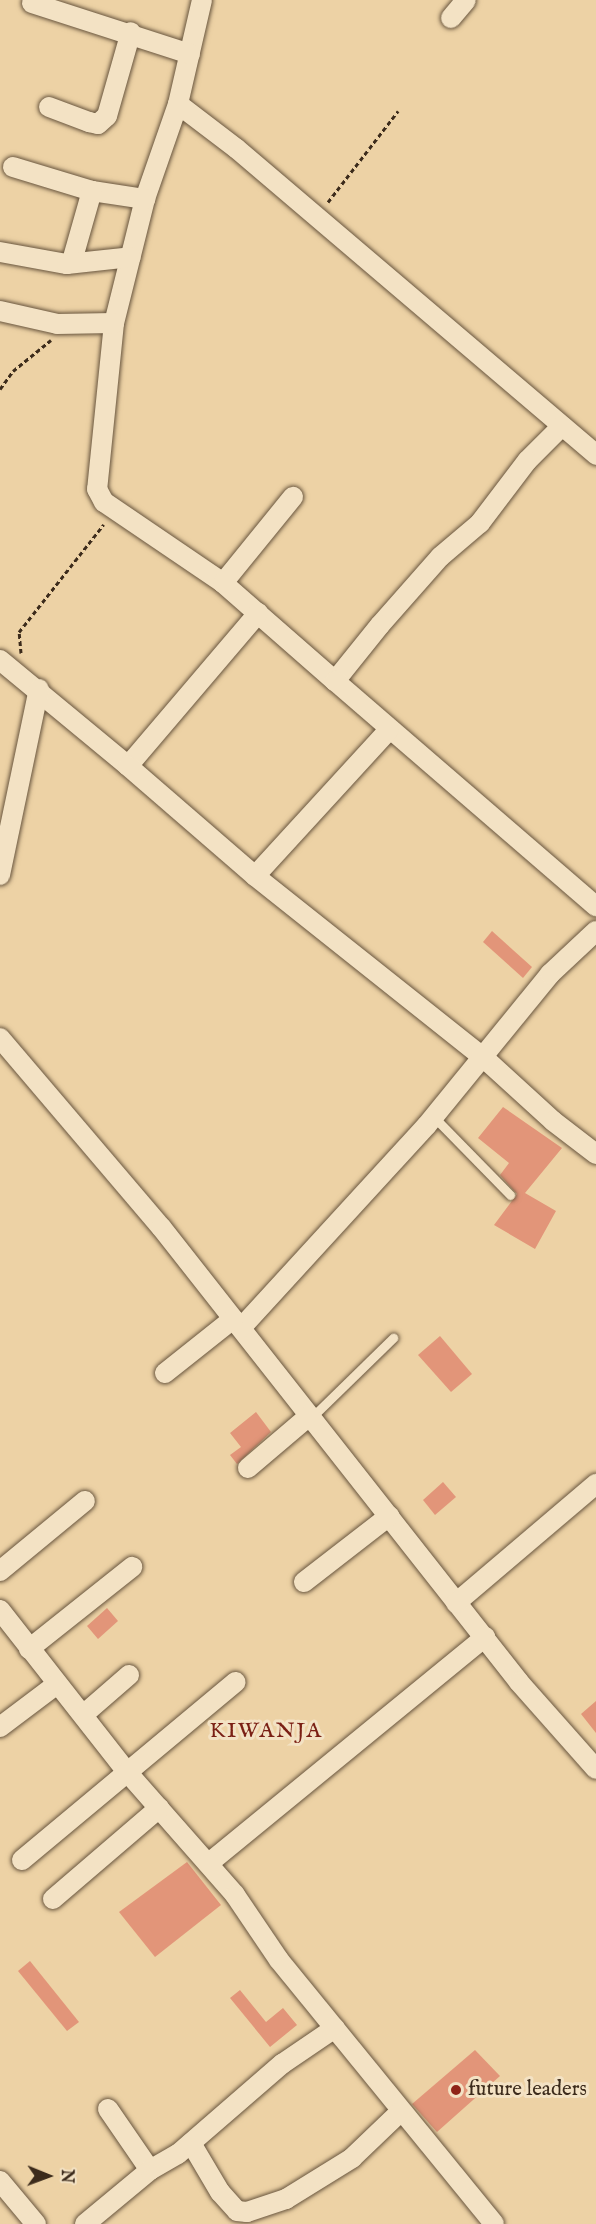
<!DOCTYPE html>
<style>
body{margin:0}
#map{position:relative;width:596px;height:2224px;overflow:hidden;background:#edd2a5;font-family:"IM FELL English",serif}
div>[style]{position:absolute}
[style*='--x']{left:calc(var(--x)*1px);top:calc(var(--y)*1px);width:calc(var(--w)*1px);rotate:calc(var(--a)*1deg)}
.building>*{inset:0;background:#e29579}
.path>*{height:3px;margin-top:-1.5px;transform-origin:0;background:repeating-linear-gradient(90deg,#3c2b1b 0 4.5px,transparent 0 7.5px)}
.roads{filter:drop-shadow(0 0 2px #68553e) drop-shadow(0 0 2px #68553e)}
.service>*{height:9px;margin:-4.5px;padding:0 4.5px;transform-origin:4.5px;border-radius:4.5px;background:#f3e2c4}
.minor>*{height:20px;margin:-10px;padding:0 10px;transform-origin:10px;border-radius:10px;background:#f3e2c4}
.dots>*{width:16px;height:16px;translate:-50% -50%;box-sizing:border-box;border:3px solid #f3e2c4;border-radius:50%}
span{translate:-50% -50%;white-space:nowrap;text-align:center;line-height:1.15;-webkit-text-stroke:6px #f3e2c4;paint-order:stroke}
.poi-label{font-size:21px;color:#3c2b1b}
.left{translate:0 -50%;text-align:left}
.neighbourhood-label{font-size:22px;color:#7a1f14;letter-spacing:1.5px}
.north{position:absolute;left:18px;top:2146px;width:60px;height:60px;-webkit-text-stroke:4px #f3e2c4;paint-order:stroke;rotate:91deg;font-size:16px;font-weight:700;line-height:24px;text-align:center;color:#3c2b1b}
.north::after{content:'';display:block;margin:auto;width:21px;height:27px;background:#3c2b1b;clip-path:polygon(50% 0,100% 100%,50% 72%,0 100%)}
</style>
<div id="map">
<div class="building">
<i style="clip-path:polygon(492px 931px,532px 967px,523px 978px,483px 942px)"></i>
<i style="clip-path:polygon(503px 1107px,562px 1148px,525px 1193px,556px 1211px,535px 1249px,494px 1225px,517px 1194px,500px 1175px,509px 1163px,478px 1138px)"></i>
<i style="clip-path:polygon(440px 1336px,472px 1374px,451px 1392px,418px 1355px)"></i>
<i style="clip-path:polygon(256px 1412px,271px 1432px,237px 1464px,230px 1455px,241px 1447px,230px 1433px)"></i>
<i style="clip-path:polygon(443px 1482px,456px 1497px,435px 1515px,423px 1500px)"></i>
<i style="clip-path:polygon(107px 1608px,118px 1621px,98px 1639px,87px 1626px)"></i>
<i style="clip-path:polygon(596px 1701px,596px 1733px,581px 1714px)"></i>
<i style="clip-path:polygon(187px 1862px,221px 1905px,155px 1957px,119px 1912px)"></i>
<i style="clip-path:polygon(30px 1961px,79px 2022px,67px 2031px,18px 1971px)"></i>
<i style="clip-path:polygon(240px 1990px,266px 2022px,283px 2008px,297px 2025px,270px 2047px,230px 1998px)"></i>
<i style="clip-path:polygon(475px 2050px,500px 2076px,437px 2132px,412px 2104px)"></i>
</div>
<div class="path">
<i style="--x:328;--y:202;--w:115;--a:-52.4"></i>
<i style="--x:0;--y:389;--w:22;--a:-54"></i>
<i style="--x:13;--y:371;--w:49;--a:-39.2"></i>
<i style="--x:21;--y:653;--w:21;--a:-95"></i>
<i style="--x:19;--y:632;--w:137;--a:-51.8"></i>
</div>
<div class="roads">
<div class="service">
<i style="--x:434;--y:1117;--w:109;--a:45.7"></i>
<i style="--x:311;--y:1418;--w:115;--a:-44.3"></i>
</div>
<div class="minor">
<i style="--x:202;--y:0;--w:107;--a:103"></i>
<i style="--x:178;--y:104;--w:101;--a:109.2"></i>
<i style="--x:145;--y:199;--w:128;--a:104"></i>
<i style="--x:114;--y:323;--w:167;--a:95.8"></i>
<i style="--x:97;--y:489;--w:15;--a:62"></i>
<i style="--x:104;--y:502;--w:144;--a:34.2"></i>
<i style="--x:223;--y:583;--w:149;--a:41.2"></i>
<i style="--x:32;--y:3;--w:166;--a:17.9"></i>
<i style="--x:451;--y:18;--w:23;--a:-50"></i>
<i style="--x:178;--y:104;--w:74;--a:37.3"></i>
<i style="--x:237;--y:149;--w:472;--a:40.4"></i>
<i style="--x:49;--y:107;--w:43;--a:20.6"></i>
<i style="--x:89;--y:122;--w:9;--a:13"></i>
<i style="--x:98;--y:124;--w:12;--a:-42"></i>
<i style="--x:107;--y:116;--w:87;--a:-74.1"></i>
<i style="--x:13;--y:167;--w:83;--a:16.9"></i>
<i style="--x:92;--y:191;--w:54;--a:8.6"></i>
<i style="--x:0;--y:252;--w:68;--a:10.2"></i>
<i style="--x:67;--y:264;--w:6;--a:-31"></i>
<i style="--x:72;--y:261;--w:73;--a:-74.1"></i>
<i style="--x:67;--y:264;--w:64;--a:-6.2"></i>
<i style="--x:0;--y:311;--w:58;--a:12.8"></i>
<i style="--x:57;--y:324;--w:57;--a:-1"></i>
<i style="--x:562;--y:426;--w:49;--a:135"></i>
<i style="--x:527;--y:461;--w:78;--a:127.2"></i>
<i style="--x:480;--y:523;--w:52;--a:139.6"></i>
<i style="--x:440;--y:557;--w:91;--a:131.4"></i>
<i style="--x:380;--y:625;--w:72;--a:128.8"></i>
<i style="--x:335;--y:681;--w:345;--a:40.8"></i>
<i style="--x:223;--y:583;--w:111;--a:-50.9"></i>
<i style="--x:0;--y:660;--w:166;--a:39.6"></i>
<i style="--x:128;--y:766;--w:201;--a:-49.6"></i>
<i style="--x:128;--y:766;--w:168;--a:40.9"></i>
<i style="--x:255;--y:876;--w:293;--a:38.5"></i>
<i style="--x:484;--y:1058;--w:93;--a:42.4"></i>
<i style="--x:553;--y:1121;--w:54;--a:37.5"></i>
<i style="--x:0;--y:875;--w:190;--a:-78.2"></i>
<i style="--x:255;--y:876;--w:198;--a:-47.5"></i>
<i style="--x:0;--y:1038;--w:248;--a:49.6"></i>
<i style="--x:161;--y:1227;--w:579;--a:51.8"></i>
<i style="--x:519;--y:1682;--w:116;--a:48.5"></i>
<i style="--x:241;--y:1328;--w:275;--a:-47.5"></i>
<i style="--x:427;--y:1125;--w:195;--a:-50.8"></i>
<i style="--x:550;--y:974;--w:63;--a:-43.1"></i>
<i style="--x:165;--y:1373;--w:87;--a:-38.5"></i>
<i style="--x:248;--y:1468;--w:80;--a:-40.4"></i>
<i style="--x:0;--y:1571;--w:110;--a:-39.5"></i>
<i style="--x:304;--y:1582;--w:108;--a:-37.8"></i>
<i style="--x:456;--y:1603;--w:184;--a:-40.4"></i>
<i style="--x:0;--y:1610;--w:207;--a:51.9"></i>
<i style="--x:128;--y:1773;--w:162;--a:48.7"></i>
<i style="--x:235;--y:1895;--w:78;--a:55.9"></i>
<i style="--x:279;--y:1960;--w:340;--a:50.8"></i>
<i style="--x:29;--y:1649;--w:132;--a:-38.5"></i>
<i style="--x:83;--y:1715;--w:61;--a:-41"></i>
<i style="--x:0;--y:1727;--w:71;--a:-37"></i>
<i style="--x:22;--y:1860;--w:278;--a:-39.8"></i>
<i style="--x:209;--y:1863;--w:357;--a:-39.3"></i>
<i style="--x:53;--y:1899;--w:140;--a:-40.6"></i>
<i style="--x:108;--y:2109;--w:74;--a:55.5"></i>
<i style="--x:191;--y:2143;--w:57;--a:59.4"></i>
<i style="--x:220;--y:2192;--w:25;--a:48"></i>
<i style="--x:237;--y:2211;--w:10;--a:6"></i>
<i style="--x:247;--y:2212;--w:41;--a:-18.4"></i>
<i style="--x:286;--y:2199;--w:78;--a:-31.8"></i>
<i style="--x:352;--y:2158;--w:68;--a:-43.8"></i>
<i style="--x:0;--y:2181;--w:56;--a:50.1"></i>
<i style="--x:85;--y:2224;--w:85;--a:-39.7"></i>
<i style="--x:150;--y:2170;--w:32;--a:-30"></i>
<i style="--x:178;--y:2154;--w:138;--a:-40.9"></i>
<i style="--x:282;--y:2064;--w:64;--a:-34.2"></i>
</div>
</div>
<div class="dots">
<i style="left:456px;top:2090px;background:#8f2418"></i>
</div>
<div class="poi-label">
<span class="left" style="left:468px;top:2090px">future leaders</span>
</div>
<div class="neighbourhood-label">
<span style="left:266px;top:1732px">KIWANJA</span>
</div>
<div class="north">N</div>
</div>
